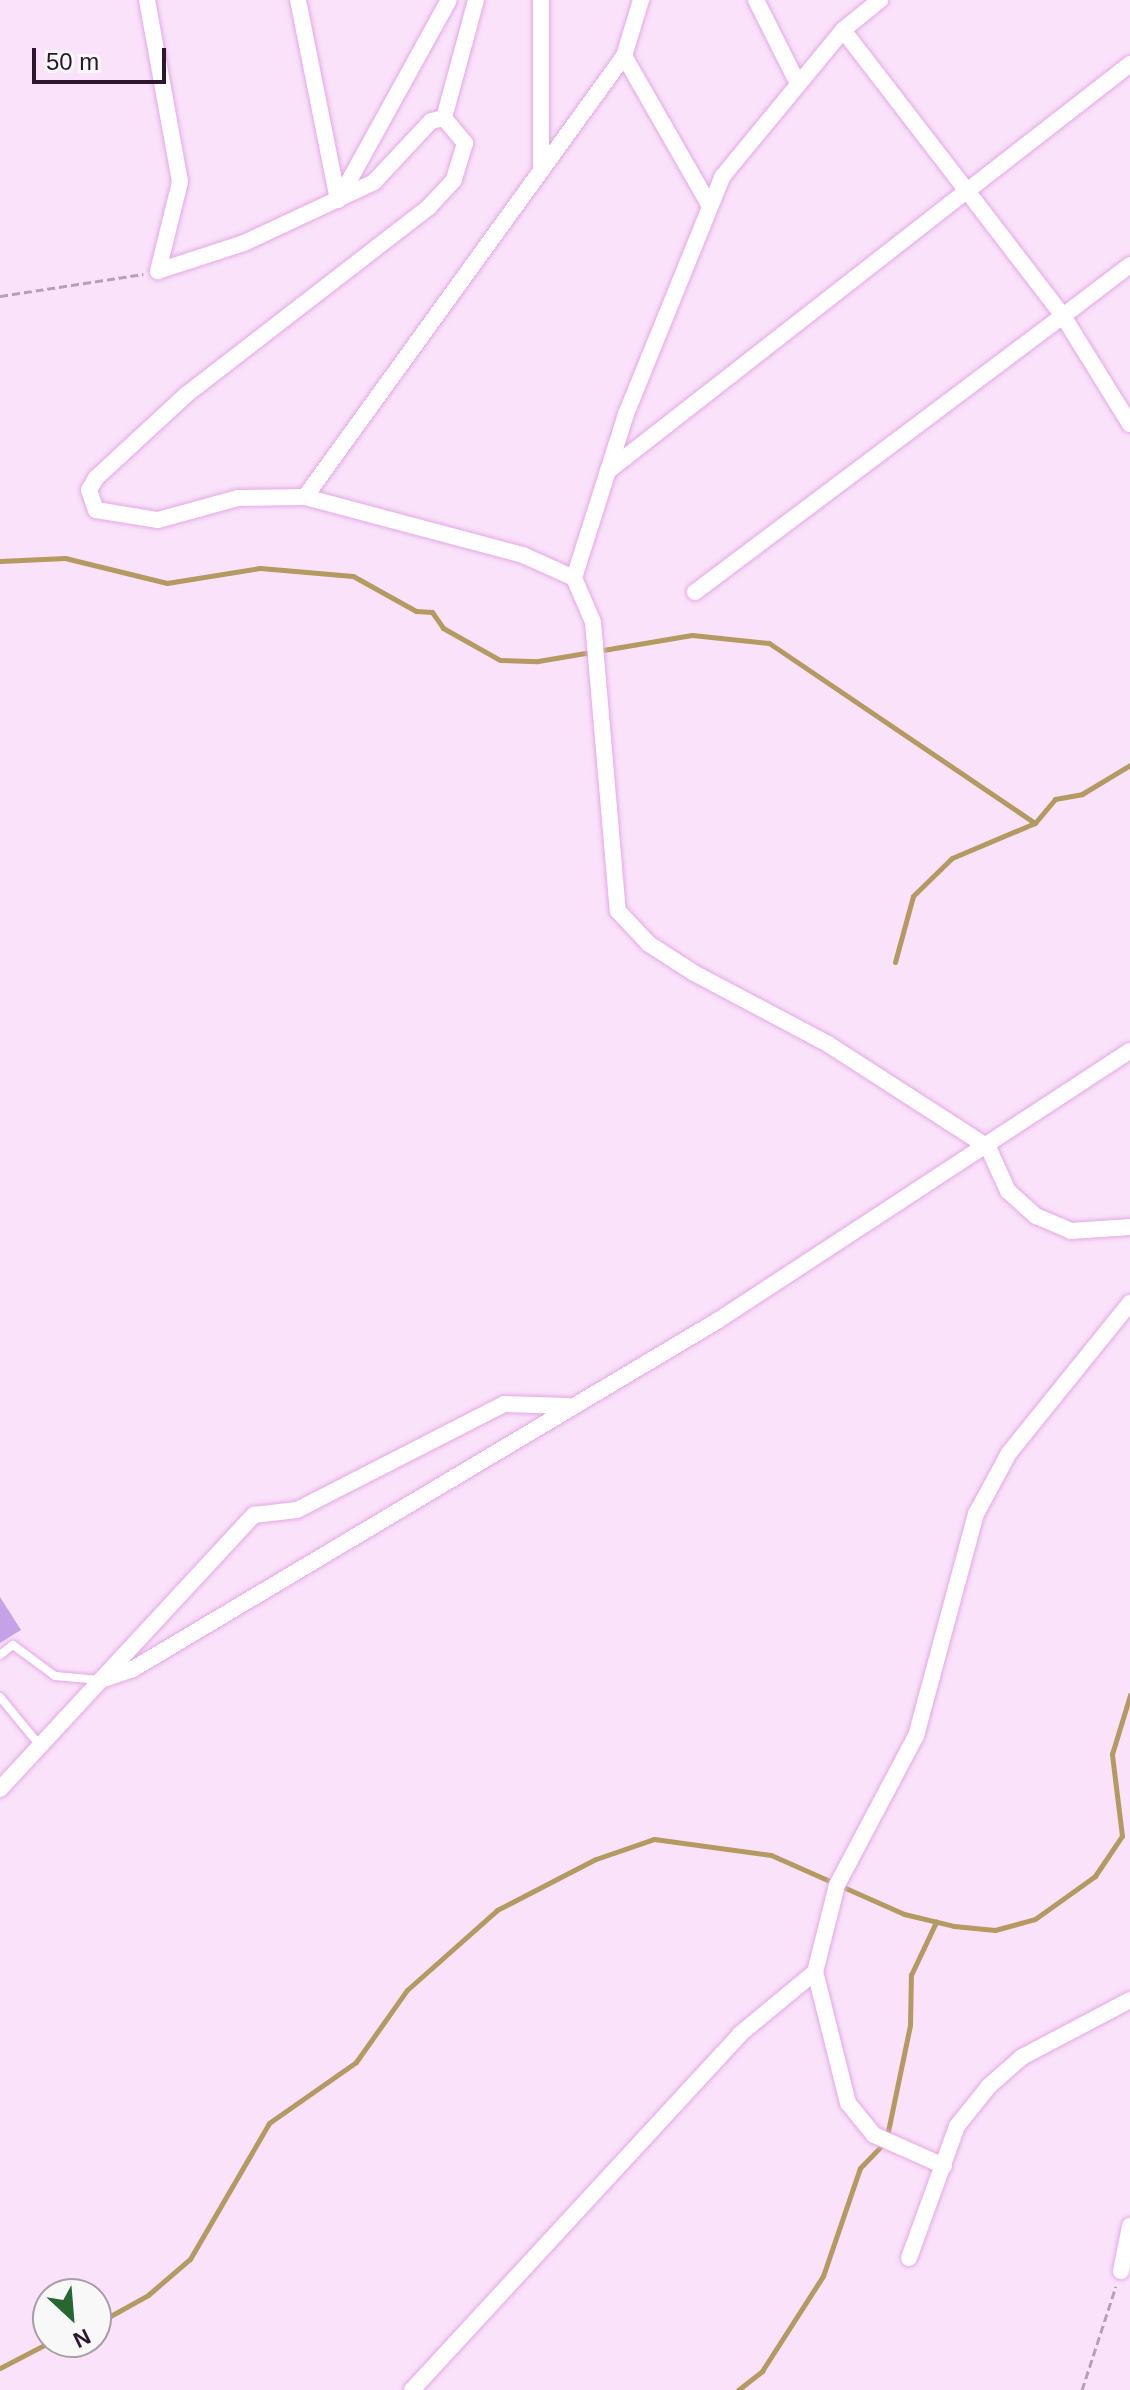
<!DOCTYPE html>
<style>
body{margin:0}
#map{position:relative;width:1130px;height:2390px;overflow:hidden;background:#fae2fa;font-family:Arial,sans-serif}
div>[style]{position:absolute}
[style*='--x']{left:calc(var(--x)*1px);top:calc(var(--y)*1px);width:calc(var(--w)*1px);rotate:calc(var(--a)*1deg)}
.stream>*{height:5px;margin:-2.5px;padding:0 2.5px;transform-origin:2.5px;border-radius:2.5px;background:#b49a60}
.building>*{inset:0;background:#c5a2e8}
.path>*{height:3px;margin-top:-1.5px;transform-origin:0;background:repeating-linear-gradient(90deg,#b79fb7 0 8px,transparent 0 12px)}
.roads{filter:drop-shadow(0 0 2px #e4a8e4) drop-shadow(0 0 2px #e4a8e4)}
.service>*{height:8px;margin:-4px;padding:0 4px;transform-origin:4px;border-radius:4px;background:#fff}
.minor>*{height:16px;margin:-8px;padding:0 8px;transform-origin:8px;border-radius:8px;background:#fff}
span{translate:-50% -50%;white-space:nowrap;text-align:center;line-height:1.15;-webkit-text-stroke:7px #f8f8f8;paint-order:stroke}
.north{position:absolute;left:32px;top:2278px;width:80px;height:80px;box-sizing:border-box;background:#f8f8f8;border:2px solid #a79ea7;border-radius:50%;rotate:154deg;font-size:22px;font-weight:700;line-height:32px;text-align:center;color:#2e172e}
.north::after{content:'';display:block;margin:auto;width:28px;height:36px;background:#276731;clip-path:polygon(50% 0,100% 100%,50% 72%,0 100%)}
.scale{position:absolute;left:32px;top:48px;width:134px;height:36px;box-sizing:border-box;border:4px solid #2e172e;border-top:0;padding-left:10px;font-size:24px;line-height:28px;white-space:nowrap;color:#2e172e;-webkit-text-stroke:6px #f8f8f8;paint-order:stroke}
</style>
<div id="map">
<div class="stream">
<i style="--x:0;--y:561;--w:65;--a:-2.6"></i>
<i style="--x:65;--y:558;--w:105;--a:13.8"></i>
<i style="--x:167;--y:583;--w:94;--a:-9.2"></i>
<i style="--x:260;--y:568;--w:93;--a:4.9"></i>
<i style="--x:353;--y:576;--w:72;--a:29.1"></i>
<i style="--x:416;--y:611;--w:16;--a:4"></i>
<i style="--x:432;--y:612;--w:19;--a:55"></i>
<i style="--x:443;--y:628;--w:65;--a:29.3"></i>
<i style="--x:500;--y:660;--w:38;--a:2"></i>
<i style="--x:538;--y:661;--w:156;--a:-9.6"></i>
<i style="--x:692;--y:635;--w:77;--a:5.9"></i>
<i style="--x:769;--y:643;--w:321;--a:34.1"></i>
<i style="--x:895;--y:962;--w:68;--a:-74.7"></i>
<i style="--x:913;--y:896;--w:54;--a:-44.3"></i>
<i style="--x:952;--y:858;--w:90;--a:-22.9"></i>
<i style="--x:1035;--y:823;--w:31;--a:-50"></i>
<i style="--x:1055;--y:799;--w:27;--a:-10"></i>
<i style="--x:1082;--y:794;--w:56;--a:-31.1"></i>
<i style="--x:96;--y:2324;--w:60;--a:-29.1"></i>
<i style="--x:148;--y:2295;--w:55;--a:-40.6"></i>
<i style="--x:190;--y:2259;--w:157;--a:-59.8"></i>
<i style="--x:269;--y:2123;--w:106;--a:-35"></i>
<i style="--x:356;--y:2062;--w:88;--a:-54.7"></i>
<i style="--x:407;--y:1990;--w:120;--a:-41.6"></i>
<i style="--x:497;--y:1910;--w:111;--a:-27.3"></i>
<i style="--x:596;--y:1859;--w:61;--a:-19"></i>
<i style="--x:654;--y:1839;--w:118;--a:7.8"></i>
<i style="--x:771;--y:1855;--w:145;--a:23.9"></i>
<i style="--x:904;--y:1914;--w:51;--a:13.5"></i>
<i style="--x:954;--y:1926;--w:41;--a:5.6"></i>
<i style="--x:995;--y:1930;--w:41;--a:-15.4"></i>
<i style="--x:1035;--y:1919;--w:74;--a:-35.6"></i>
<i style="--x:1095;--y:1876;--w:48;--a:-56"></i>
<i style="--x:1122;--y:1836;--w:83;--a:-97"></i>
<i style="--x:1112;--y:1754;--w:62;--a:-73"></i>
<i style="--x:0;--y:2368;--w:56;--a:-27.5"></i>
<i style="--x:738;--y:2390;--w:31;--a:-38"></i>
<i style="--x:762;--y:2371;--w:113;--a:-57.3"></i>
<i style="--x:823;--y:2276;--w:114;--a:-71.1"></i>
<i style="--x:860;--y:2168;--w:37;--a:-46"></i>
<i style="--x:886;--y:2141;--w:118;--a:-78.3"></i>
<i style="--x:910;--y:2025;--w:50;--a:-88.9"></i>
<i style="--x:911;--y:1975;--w:59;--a:-64.7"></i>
</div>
<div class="building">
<i style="clip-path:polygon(0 1597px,21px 1630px,0 1643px)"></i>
</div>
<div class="path">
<i style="--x:0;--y:296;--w:145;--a:-8.7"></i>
<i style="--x:1082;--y:2390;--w:109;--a:-71.9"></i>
</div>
<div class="roads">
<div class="service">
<i style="--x:0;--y:1655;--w:16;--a:-38"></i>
<i style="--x:13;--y:1645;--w:52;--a:36.4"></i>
<i style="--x:55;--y:1676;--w:45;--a:5.1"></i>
<i style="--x:0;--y:1697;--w:65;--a:50.6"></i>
</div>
<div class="minor">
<i style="--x:147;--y:0;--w:185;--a:79.7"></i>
<i style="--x:180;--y:182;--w:92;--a:103.9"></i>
<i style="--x:158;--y:271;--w:90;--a:-18"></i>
<i style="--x:244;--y:243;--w:144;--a:-25.1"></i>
<i style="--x:374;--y:182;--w:83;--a:-46.9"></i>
<i style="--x:431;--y:121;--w:13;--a:-13"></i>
<i style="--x:444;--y:118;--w:33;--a:50"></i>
<i style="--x:465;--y:143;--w:39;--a:107"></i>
<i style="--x:454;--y:180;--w:37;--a:133"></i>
<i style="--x:429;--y:207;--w:306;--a:142.3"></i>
<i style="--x:187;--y:394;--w:124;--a:137.3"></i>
<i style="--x:96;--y:478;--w:14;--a:120"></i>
<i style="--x:89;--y:490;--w:21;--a:71"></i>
<i style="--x:96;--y:510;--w:63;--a:9.2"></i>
<i style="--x:158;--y:520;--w:83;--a:-15.4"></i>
<i style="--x:238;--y:498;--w:67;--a:-0.9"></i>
<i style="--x:305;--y:497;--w:226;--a:14.9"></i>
<i style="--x:523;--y:555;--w:56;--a:24.3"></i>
<i style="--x:574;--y:578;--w:48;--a:66.6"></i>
<i style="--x:593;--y:622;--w:290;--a:85.1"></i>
<i style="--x:618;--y:911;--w:45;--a:46.8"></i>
<i style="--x:649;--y:944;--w:54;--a:32.8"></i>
<i style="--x:694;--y:973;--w:152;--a:27.9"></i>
<i style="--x:828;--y:1044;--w:190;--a:32.8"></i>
<i style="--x:988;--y:1147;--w:48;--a:65.6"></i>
<i style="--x:1008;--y:1191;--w:38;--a:42"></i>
<i style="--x:1036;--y:1216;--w:38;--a:23"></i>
<i style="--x:1071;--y:1231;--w:59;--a:-3.9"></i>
<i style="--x:298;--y:0;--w:204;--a:78.7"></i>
<i style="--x:541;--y:0;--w:171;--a:90"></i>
<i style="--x:756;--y:0;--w:94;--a:63.4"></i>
<i style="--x:624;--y:56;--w:173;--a:60.2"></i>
<i style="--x:444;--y:118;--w:122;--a:-74.8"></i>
<i style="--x:339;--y:199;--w:227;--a:-61.1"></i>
<i style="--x:1130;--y:265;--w:84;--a:142.7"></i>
<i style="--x:1063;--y:316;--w:127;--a:58.2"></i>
<i style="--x:608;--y:471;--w:455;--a:-38"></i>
<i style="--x:967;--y:191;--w:203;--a:-127.6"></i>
<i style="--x:305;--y:497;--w:544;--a:-54.12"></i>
<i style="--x:624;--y:56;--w:59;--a:-73.1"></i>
<i style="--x:574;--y:578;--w:172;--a:-72.4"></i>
<i style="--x:626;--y:414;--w:256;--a:-67.9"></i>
<i style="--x:722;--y:177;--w:190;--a:-50.5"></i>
<i style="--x:843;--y:30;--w:48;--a:-39"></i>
<i style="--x:695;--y:592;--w:460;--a:-36.9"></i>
<i style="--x:1063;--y:316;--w:158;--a:-127.5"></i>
<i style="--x:967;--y:191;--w:207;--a:-37.9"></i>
<i style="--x:101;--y:1680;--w:34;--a:-19"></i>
<i style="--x:133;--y:1669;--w:680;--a:-30.79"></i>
<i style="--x:717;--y:1321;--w:493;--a:-33.2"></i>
<i style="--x:0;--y:1789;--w:374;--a:-47.2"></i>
<i style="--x:254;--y:1515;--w:43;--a:-6.6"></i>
<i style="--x:297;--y:1510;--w:233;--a:-27.1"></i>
<i style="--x:504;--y:1404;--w:64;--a:1.8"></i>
<i style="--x:944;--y:2166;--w:77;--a:-156.1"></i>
<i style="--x:874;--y:2135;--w:41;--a:-129.1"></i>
<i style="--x:848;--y:2103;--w:135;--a:-104.1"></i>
<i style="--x:815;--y:1972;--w:90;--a:-75.8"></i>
<i style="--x:837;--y:1885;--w:169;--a:-62.1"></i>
<i style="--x:916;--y:1736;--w:230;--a:-74.9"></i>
<i style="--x:976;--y:1514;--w:69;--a:-61.6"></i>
<i style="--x:1009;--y:1453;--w:193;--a:-51.1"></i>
<i style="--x:909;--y:2258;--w:140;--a:-70"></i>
<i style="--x:957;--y:2126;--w:51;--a:-51.3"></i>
<i style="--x:989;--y:2086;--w:44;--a:-41.3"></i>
<i style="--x:1022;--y:2057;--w:122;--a:-27.8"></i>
<i style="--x:1121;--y:2271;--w:46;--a:-78.7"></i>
<i style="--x:412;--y:2390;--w:484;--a:-47.3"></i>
<i style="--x:740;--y:2034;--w:97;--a:-39.6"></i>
</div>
</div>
<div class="north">N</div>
<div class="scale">50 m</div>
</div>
